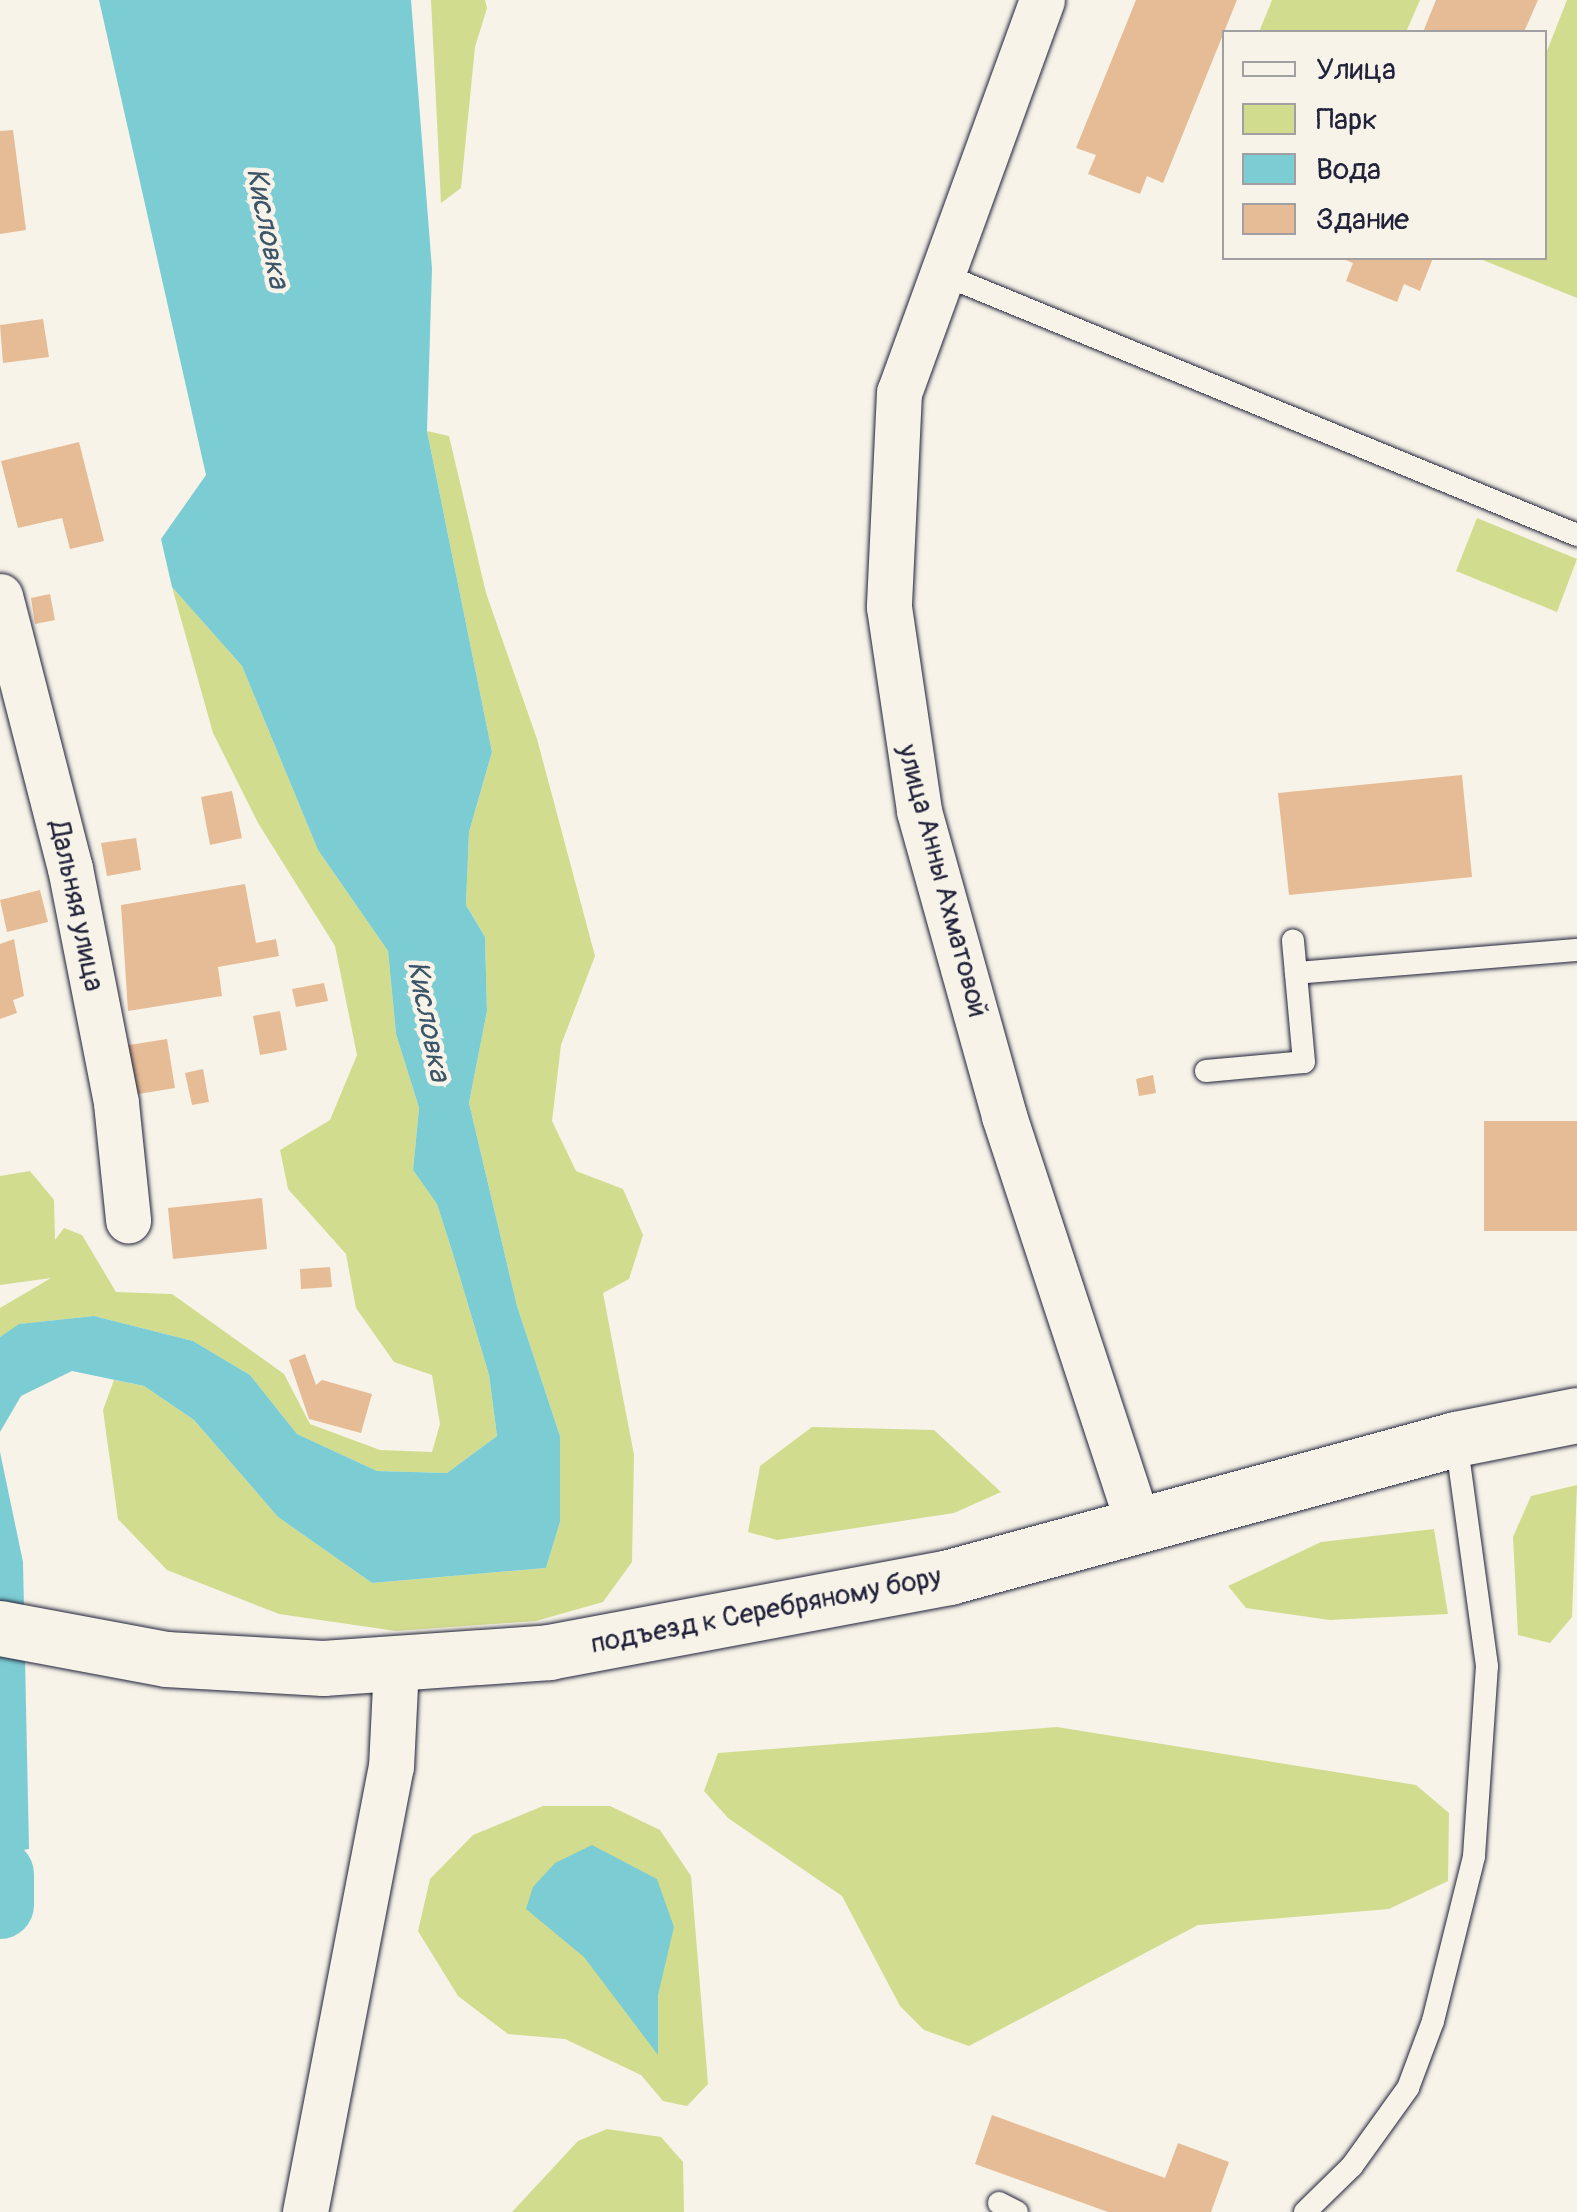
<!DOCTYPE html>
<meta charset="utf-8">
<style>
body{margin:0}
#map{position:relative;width:1577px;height:2212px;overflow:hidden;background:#f7f3e8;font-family:Pangolin,sans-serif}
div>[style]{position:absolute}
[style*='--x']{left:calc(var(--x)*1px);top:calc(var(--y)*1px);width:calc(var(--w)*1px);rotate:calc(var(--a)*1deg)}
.green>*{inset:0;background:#d1dc8f}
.water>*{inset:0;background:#7ccdd3}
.river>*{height:68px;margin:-34px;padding:0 34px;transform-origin:34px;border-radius:34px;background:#7ccdd3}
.building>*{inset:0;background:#e6bc96}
.roads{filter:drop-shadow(0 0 2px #22223b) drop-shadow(0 0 2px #22223b)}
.lane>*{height:22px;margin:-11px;padding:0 11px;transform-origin:11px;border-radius:11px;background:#f7f3e8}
.street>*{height:45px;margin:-22.5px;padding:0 22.5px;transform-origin:22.5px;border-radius:22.5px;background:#f7f3e8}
.secondary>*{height:55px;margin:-27.5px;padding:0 27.5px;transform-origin:27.5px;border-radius:27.5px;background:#f7f3e8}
span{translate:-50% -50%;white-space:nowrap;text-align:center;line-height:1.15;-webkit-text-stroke:9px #f7f3e8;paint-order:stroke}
.street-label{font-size:28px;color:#22223b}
.water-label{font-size:30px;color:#3d5569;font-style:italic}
.legend{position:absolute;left:1222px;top:30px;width:325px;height:230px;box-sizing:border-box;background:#f7f3e8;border:2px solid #a29fa3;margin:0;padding:12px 18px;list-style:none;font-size:30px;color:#22223b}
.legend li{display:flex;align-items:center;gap:20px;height:50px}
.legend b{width:50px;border:2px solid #a29fa3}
</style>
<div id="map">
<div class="green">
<i style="clip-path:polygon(431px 0,485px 0,487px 8px,475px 47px,461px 188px,441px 203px)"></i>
<i style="clip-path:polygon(1272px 0,1420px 0,1406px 32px,1259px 32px)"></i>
<i style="clip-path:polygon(1567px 0,1577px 0,1577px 298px,1478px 258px,1544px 258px,1545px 56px)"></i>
<i style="clip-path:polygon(427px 431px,449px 436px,486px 593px,537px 739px,595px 956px,561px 1045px,552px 1121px,576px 1171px,623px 1189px,643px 1235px,629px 1279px,603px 1293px,634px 1455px,632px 1562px,603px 1602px,536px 1621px,396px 1631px,279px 1614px,167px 1570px,118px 1519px,103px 1410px,114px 1380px,144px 1386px,194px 1420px,278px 1517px,372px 1583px,546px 1568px,560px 1522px,560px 1436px,517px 1306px,469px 1103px,487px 1011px,485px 937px,466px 905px,469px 832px,492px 752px)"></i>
<i style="clip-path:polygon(1477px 518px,1577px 559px,1557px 612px,1456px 571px)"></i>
<i style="clip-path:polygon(172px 587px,242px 666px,318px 850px,388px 951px,396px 1034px,419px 1108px,413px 1170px,437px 1204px,452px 1251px,489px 1375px,497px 1436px,447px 1473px,377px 1471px,297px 1434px,250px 1375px,193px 1341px,94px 1316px,20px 1324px,0 1337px,0 1308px,51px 1278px,0 1285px,0 1176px,30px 1171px,54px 1200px,55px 1240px,64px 1228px,82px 1235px,116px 1292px,172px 1294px,284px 1374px,310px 1424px,380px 1450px,432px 1452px,440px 1424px,432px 1375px,394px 1362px,356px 1308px,346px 1254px,288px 1189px,280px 1150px,330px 1120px,357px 1055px,335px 946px,258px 823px,213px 733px)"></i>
<i style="clip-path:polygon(812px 1427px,934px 1430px,1001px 1492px,954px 1513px,777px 1540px,748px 1532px,760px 1466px)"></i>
<i style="clip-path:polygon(1577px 1485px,1572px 1617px,1550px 1643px,1518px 1635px,1513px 1537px,1531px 1496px)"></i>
<i style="clip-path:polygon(1434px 1529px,1448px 1614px,1330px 1620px,1246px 1608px,1228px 1586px,1321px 1542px)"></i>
<i style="clip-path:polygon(1057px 1727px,1416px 1785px,1449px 1813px,1448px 1881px,1389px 1909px,1198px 1925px,969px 2046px,924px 2030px,900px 2006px,842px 1896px,728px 1818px,704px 1791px,718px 1753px)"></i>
<i style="clip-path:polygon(543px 1806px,610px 1806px,660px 1830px,691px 1876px,708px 2084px,687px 2106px,663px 2101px,641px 2075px,565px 2039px,508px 2034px,458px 1996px,418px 1931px,430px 1879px,473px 1835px)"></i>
<i style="clip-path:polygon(607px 2129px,661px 2137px,683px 2162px,684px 2212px,512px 2212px,578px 2141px)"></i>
</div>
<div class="water">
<i style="clip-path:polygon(99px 0,411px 0,432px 269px,427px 431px,492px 752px,469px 832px,466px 905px,485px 937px,487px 1011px,469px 1103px,517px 1306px,560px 1436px,560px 1522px,546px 1568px,372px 1583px,278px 1517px,194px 1420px,144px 1386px,72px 1371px,21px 1396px,0 1432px,0 1337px,19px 1324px,94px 1316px,193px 1341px,250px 1375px,297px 1434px,377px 1471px,447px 1473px,497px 1436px,489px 1375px,452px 1251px,437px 1204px,413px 1170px,419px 1108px,396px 1034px,388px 951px,318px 850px,242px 666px,172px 587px,161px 539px,206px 475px)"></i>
<i style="clip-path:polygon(0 1452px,23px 1562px,29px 1849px,0 1854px)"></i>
<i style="clip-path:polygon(592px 1845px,657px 1879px,674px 1927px,658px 1995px,658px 2055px,584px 1957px,526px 1909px,533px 1887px,555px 1863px)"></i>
</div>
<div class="river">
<i style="--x:0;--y:1874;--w:31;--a:90"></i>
</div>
<div class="building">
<i style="clip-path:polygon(1136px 0,1237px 0,1163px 183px,1147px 176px,1140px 194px,1088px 174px,1096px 155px,1076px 148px)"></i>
<i style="clip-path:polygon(1436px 0,1538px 0,1524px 32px,1423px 32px)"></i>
<i style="clip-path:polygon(13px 130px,26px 230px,0 234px,0 131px)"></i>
<i style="clip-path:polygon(1341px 258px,1433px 258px,1420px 291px,1404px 284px,1397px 302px,1346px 281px,1353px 263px)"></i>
<i style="clip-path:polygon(43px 319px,49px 357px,3px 363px,0 325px)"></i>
<i style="clip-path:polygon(79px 442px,104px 541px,70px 549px,62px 518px,18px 528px,1px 461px)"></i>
<i style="clip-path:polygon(50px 594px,55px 620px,35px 624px,31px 598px)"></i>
<i style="clip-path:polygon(1462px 775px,1472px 877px,1289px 895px,1278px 793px)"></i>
<i style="clip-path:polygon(232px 791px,242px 838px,210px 845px,201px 797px)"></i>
<i style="clip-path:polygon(136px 838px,141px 870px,107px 876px,101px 843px)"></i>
<i style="clip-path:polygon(245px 884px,256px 943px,276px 939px,279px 956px,218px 967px,222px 996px,128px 1011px,121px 905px)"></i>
<i style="clip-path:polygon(40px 890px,48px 922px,7px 932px,0 900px)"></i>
<i style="clip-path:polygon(14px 939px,24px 996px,13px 1000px,17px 1013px,0 1019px,0 944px)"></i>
<i style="clip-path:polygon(324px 983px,328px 1001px,296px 1007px,292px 989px)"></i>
<i style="clip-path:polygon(280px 1011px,287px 1050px,260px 1055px,253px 1016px)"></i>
<i style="clip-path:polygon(167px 1039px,175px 1088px,132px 1095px,123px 1046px)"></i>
<i style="clip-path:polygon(203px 1069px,209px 1102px,192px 1105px,185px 1073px)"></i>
<i style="clip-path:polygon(1153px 1075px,1156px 1093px,1139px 1096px,1136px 1079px)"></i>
<i style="clip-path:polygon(1484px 1121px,1577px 1121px,1577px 1231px,1484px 1231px)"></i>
<i style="clip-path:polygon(262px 1198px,267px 1249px,173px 1259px,168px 1208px)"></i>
<i style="clip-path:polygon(330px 1267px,332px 1287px,301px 1289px,300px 1269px)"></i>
<i style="clip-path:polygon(305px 1354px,316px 1385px,322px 1380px,372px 1394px,361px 1433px,309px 1419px,289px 1360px)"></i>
<i style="clip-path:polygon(992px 2115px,1165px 2178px,1178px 2143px,1229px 2162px,1211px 2212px,1108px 2212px,975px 2164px)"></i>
</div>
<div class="roads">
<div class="lane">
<i style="--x:937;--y:272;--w:692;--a:22.34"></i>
<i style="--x:1296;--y:973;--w:282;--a:-4.7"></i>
<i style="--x:1206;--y:1071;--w:98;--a:-5.2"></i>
<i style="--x:1304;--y:1062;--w:122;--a:-95.2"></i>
<i style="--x:999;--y:2203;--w:20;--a:27"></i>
<i style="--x:1305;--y:2212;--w:66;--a:-44.4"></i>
<i style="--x:1352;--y:2166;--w:96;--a:-54.3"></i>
<i style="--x:1408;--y:2088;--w:72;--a:-69.5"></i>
<i style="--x:1433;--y:2021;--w:170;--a:-76"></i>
<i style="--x:1474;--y:1856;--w:190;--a:-86.1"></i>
<i style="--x:1487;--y:1666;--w:229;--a:-97.8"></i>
</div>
<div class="street">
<i style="--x:1042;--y:0;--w:417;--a:110"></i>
<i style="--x:899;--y:392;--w:215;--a:92.7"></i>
<i style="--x:889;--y:607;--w:206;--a:81.6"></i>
<i style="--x:919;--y:811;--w:317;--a:74.4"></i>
<i style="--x:1004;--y:1116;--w:429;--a:71.8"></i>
<i style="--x:0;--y:596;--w:281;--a:75.6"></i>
<i style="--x:70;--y:868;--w:239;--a:78.9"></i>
<i style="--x:116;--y:1103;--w:118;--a:84.1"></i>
<i style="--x:305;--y:2212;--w:453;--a:-79.1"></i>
<i style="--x:391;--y:1767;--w:101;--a:-87.2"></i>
</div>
<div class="secondary">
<i style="--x:0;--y:1628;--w:169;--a:10.6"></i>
<i style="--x:166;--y:1659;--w:157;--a:3.3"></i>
<i style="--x:323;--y:1668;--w:227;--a:-4"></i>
<i style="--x:549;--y:1652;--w:407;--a:-10.6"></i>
<i style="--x:949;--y:1577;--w:525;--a:-15.23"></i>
<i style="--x:1456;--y:1439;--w:123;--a:-11.2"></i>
</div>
</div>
<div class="street-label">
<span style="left:942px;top:881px;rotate:75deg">улица Анны Ахматовой</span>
<span style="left:76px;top:906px;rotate:78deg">Дальняя улица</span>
<span style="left:766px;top:1611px;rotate:-11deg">подъезд к Серебряному бору</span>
</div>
<div class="water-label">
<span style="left:267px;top:228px;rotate:79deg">Кисловка</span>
<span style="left:428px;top:1021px;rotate:79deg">Кисловка</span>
</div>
<ul class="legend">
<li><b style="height:12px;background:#f7f3e8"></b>Улица</li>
<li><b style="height:28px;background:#d1dc8f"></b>Парк</li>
<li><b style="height:28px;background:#7ccdd3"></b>Вода</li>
<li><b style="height:28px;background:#e6bc96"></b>Здание</li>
</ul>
</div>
